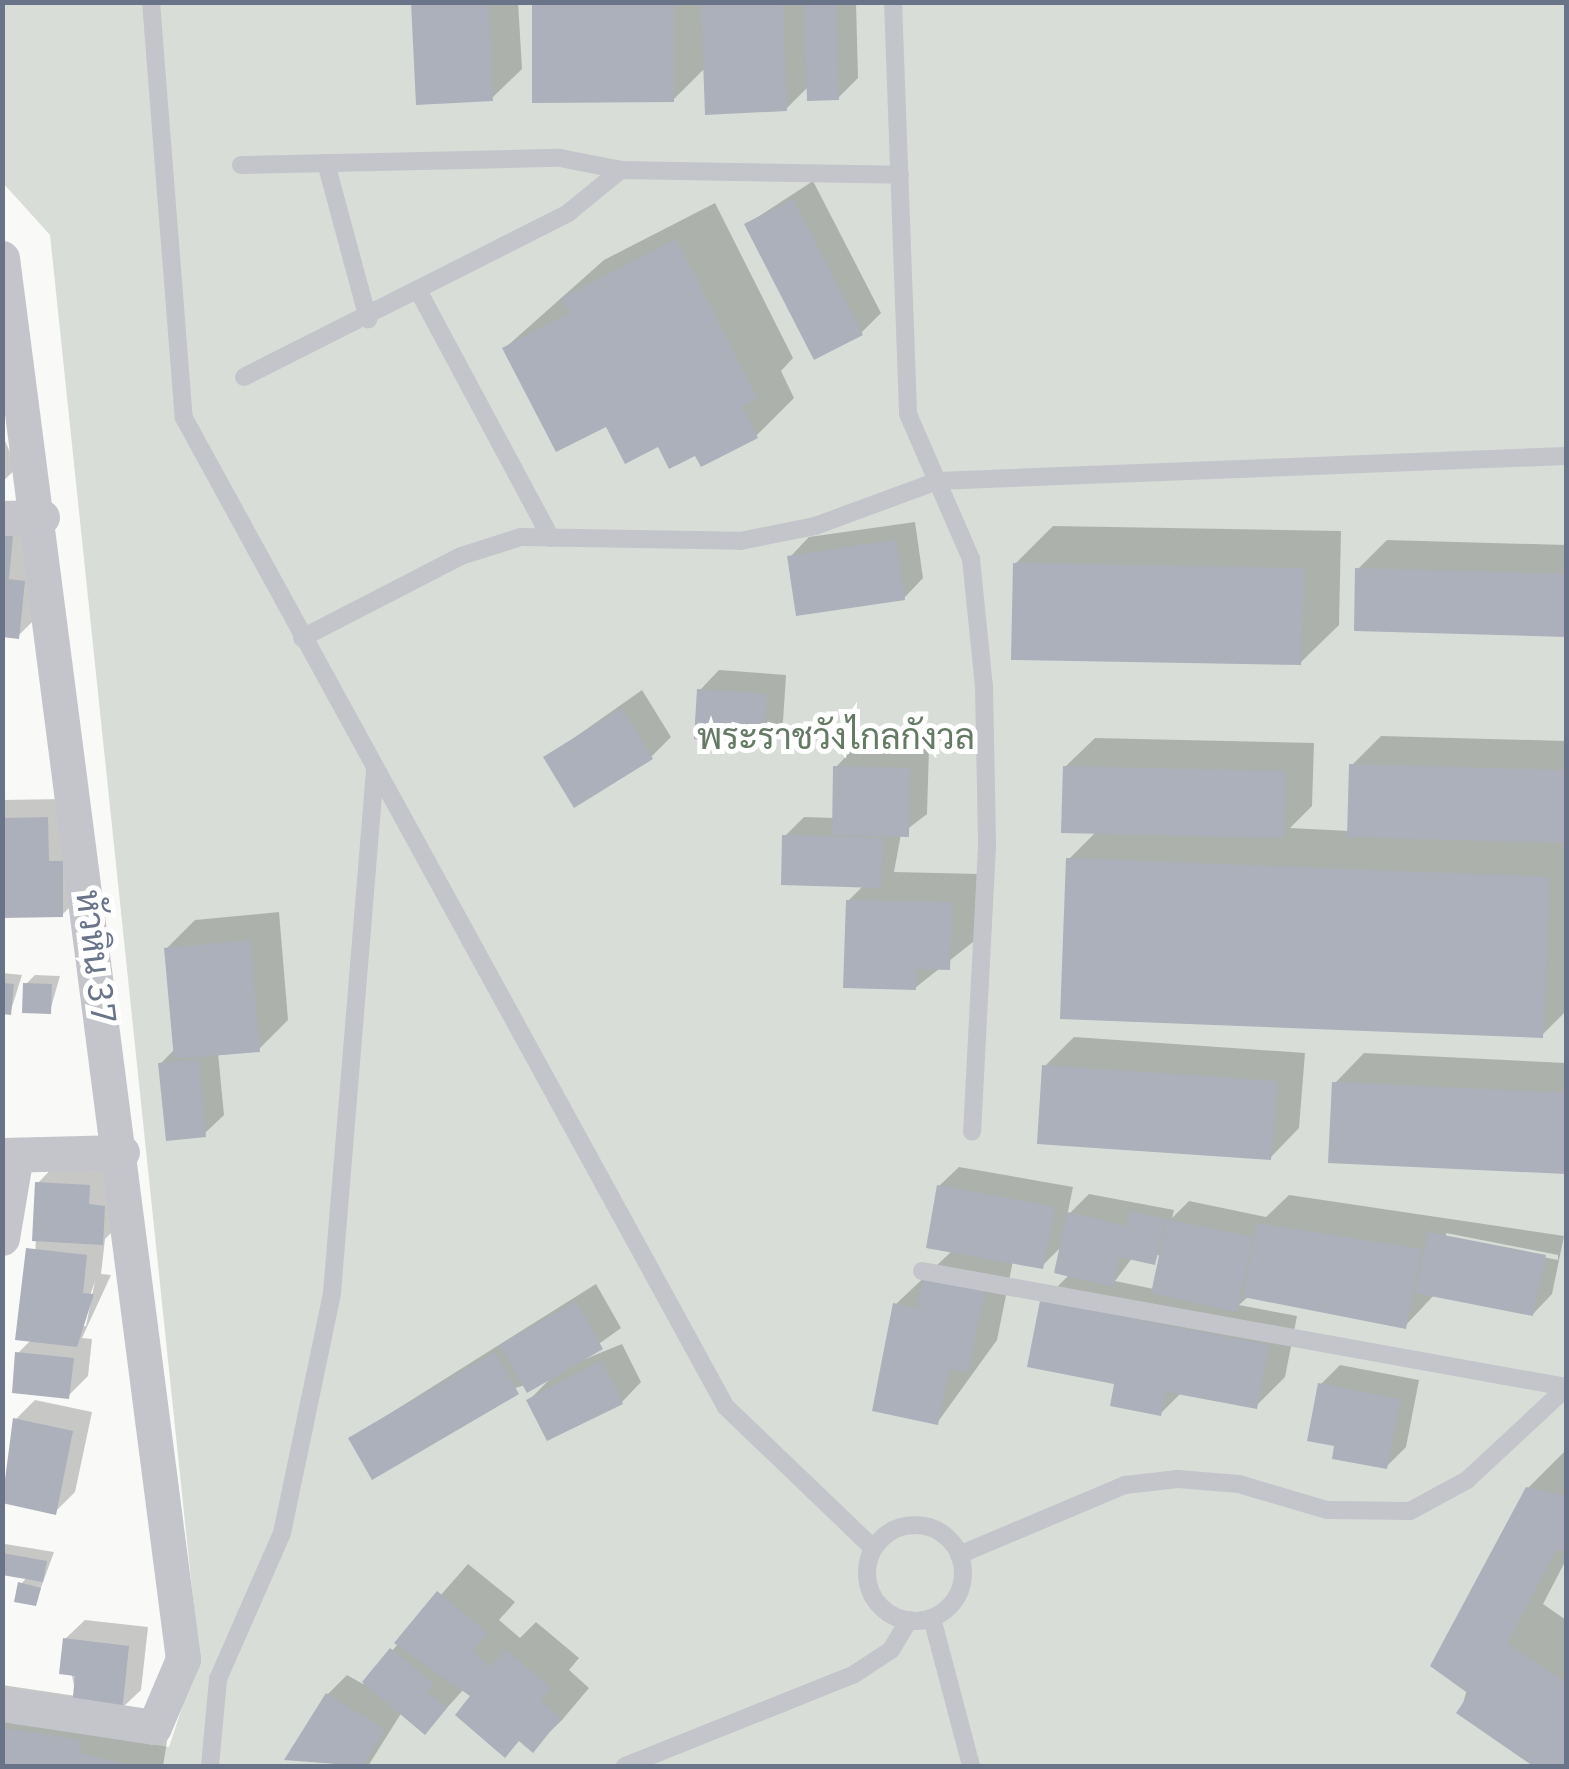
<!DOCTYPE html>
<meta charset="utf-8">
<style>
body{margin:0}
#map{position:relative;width:1569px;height:1769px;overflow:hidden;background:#f9faf7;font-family:"IBM Plex Sans",Sarabun,sans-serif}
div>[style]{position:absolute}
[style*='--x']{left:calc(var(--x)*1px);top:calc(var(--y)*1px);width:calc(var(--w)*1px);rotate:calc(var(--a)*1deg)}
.green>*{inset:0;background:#d8ded7}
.shadow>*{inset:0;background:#0003}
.building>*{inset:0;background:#abb0ba}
.lane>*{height:18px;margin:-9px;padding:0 9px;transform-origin:9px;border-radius:9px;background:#c3c5cb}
.lane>.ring{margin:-9px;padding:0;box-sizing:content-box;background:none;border:18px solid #c3c5cb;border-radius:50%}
.street>*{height:35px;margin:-17.5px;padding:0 17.5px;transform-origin:17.5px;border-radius:17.5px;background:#c3c5cb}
span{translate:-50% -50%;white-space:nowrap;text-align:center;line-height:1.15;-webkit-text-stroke:10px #fff;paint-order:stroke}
.park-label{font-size:35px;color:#647a64}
.street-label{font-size:35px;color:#697488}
.frame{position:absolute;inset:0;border:5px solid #697488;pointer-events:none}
</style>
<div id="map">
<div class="green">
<i style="clip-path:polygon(3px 3px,1566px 3px,1566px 1766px,3px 1766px,3px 1719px,169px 1747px,199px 1656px,50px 235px,3px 183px)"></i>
</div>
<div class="shadow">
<i style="clip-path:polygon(413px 2px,518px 2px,522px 69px,492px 98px)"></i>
<i style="clip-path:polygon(534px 2px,856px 2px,858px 78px,838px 98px,809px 86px,786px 109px,706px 67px,673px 100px)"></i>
<i style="clip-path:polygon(813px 181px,881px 313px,861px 333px,747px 224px)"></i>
<i style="clip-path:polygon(715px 203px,793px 358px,781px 371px,794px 398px,756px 436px,696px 452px,659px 444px,607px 423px,505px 348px,604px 260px)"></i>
<i style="clip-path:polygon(2px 434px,17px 468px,2px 482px)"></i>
<i style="clip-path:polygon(2px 514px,44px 562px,38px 616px,18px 636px,2px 634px)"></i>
<i style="clip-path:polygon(915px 522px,923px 578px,904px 598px,790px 557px,809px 537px)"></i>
<i style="clip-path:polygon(1053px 526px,1341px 531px,1339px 625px,1300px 663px,1015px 564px)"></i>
<i style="clip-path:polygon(1387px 540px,1566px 545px,1566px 635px,1357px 628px,1358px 569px)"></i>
<i style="clip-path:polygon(719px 670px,786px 675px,783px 722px,763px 741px,700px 690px)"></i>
<i style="clip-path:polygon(642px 690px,671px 737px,651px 757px,547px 757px)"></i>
<i style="clip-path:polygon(1381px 736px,1566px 741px,1566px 1011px,1542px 1035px,1069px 859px,1097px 831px,1065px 767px,1095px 738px,1314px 743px,1312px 806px,1290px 828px,1350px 831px,1352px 765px)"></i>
<i style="clip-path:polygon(855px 747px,929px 749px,927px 814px,901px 834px,894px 872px,980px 874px,978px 938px,915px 988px,848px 901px,864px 885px,785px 836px,804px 817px,835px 818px,836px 767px)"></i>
<i style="clip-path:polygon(67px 799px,82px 895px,62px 915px,2px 916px,2px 800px)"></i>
<i style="clip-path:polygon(279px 912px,288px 1020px,259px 1049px,218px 1053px,224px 1115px,204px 1134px,160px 1064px,175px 1049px,166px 949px,195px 920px)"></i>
<i style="clip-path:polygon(2px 973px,22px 975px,10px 1013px,2px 1012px)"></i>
<i style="clip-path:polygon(35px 975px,60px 976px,50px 1011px,26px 984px)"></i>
<i style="clip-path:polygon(1074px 1037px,1305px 1053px,1299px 1128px,1270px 1158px,1045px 1066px)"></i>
<i style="clip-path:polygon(1364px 1053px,1566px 1063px,1566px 1172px,1331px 1161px,1335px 1083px)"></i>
<i style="clip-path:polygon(evenodd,57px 1163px,109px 1166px,121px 1223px,105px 1239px,101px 1274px,111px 1275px,82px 1338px,92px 1339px,88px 1376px,68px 1396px,18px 1353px,32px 1339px,38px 1183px,57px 1163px,95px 1281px,86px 1326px,80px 1326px,95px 1281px)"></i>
<i style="clip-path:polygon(evenodd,959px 1167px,1073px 1187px,1067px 1216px,1089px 1194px,1174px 1210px,1172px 1218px,1189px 1201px,1266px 1217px,1289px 1195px,1564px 1236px,1552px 1294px,1533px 1314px,1435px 1294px,1405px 1326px,1249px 1296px,1239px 1305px,1297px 1316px,1285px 1377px,1256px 1406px,1182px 1392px,1160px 1414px,1042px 1302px,1070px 1274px,1062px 1246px,1042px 1266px,1013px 1261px,997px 1340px,937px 1423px,896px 1304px,953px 1250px,939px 1186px,959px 1167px,1446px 1233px,1558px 1255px,1558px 1260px,1446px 1238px,1446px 1233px,959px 1167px,1162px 1255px,1154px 1289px,1115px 1281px,1133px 1257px,1162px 1255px)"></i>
<i style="clip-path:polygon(596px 1284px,621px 1328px,568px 1366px,622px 1344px,641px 1382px,622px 1402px,529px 1400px,552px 1377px,351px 1438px)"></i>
<i style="clip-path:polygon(1340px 1365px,1419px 1380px,1406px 1447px,1386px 1467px,1337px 1444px,1320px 1385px)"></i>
<i style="clip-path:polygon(35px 1400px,92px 1412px,75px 1492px,55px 1512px,2px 1501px,16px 1419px)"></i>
<i style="clip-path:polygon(1566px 1450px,1566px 1560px,1543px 1604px,1566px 1620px,1566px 1766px,1538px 1766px,1460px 1713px,1528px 1488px)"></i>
<i style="clip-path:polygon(2px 1524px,5px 1544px,54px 1552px,35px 1604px,21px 1584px,28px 1576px,2px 1572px)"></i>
<i style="clip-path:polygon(468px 1564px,515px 1602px,499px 1620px,520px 1638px,536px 1622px,579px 1658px,569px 1670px,589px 1688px,562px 1720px,532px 1749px,464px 1689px,425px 1732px,402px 1712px,368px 1766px,288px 1759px,328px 1694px,347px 1675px,363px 1684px)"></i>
<i style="clip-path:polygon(85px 1620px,148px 1627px,141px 1690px,121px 1709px,170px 1723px,163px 1766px,2px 1766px,2px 1685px,76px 1696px,65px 1639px)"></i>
</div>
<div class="building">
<i style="clip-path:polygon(411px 2px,488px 2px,493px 101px,416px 105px)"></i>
<i style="clip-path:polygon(532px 2px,674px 2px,674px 102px,532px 103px)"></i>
<i style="clip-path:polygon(701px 2px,783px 2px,787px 111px,705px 115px)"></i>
<i style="clip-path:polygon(804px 2px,836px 2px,839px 100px,807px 101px)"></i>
<i style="clip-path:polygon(793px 199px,863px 335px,814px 360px,744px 224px)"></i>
<i style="clip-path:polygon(676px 239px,757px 398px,742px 406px,758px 438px,701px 467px,695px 456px,669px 469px,658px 447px,625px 464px,606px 427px,556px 452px,502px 348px,570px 313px,562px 298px)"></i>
<i style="clip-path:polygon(2px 534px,13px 536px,9px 579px,25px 581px,19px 639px,2px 637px)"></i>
<i style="clip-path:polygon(896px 540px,905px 600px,796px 616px,787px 556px)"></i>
<i style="clip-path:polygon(1013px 563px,1304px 568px,1301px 665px,1011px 660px)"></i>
<i style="clip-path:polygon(1355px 568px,1566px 574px,1566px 637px,1354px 631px)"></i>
<i style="clip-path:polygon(697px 689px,767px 694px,764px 744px,694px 739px)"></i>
<i style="clip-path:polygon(622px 708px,653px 759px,574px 808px,543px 757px)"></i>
<i style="clip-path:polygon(1349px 764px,1566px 770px,1566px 843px,1347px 837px)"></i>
<i style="clip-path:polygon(833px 766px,910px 768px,909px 837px,832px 835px)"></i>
<i style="clip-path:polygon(1063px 766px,1286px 771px,1284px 838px,1061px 833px)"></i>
<i style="clip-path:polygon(48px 817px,49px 861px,63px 861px,63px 917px,2px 918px,2px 818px)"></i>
<i style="clip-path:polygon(782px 835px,883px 838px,881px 888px,781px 885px)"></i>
<i style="clip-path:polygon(1066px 858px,1550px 877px,1543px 1038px,1060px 1019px)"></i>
<i style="clip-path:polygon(846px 900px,952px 902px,950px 970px,917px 969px,916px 990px,843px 988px)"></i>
<i style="clip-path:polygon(250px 940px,260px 1052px,174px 1059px,164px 948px)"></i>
<i style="clip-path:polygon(2px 983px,14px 984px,11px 1015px,2px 1014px)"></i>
<i style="clip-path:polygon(23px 983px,52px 984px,51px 1014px,22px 1013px)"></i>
<i style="clip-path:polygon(198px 1059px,206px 1137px,166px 1141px,158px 1063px)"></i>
<i style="clip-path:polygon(1042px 1065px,1277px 1081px,1271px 1160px,1037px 1144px)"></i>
<i style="clip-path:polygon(1332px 1082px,1566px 1093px,1566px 1174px,1328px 1163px)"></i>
<i style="clip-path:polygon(35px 1182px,90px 1185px,89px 1204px,105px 1206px,103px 1245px,32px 1241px)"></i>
<i style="clip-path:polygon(937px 1185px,1055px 1207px,1043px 1269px,926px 1248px)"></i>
<i style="clip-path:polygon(1130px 1211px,1166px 1219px,1155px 1265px,1119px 1257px,1113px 1287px,1054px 1273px,1067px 1212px,1127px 1226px)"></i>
<i style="clip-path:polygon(1167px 1219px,1253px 1237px,1237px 1312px,1151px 1293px)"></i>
<i style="clip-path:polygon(1257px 1223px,1422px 1249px,1406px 1329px,1243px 1297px)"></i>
<i style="clip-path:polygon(1428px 1232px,1546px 1255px,1533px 1316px,1415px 1293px)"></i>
<i style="clip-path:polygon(26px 1248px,87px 1255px,83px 1293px,94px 1294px,77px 1347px,15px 1340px)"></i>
<i style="clip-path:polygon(924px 1275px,986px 1287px,968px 1372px,949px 1369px,938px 1425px,872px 1411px,893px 1303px,917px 1308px)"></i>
<i style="clip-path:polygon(576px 1301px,603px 1349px,527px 1393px,500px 1345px)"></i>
<i style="clip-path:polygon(1040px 1301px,1269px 1345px,1257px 1409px,1166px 1392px,1161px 1416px,1110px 1406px,1114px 1384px,1027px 1367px)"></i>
<i style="clip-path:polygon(15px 1352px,74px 1358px,69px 1399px,12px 1393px)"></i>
<i style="clip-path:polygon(495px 1352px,519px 1394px,372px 1480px,348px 1438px)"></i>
<i style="clip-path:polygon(602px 1361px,623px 1404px,547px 1441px,526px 1400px)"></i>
<i style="clip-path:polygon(1318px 1383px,1400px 1399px,1387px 1469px,1332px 1459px,1334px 1446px,1307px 1441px)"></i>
<i style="clip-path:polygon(13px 1418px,73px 1431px,56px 1515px,2px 1503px)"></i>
<i style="clip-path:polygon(1526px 1487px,1566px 1496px,1566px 1552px,1556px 1550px,1507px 1643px,1566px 1683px,1566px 1766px,1533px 1766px,1456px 1713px,1469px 1694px,1430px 1666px)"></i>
<i style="clip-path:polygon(2px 1553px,47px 1561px,43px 1582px,2px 1575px)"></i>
<i style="clip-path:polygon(18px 1582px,41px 1588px,36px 1606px,14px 1602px)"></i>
<i style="clip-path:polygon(437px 1591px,488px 1633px,472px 1651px,491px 1667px,505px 1649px,551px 1688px,541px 1701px,561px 1718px,533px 1753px,519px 1741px,505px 1758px,455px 1715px,470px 1696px,394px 1643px)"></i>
<i style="clip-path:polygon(63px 1638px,129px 1646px,122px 1712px,72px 1706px,75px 1676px,59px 1674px)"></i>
<i style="clip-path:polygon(390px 1648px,434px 1684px,427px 1692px,447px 1708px,425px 1735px,362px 1682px)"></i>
<i style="clip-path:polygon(326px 1693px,385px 1730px,363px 1766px,284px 1760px)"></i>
<i style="clip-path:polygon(2px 1728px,82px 1740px,80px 1753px,132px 1766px,2px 1766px)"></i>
</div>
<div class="lane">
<i style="--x:151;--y:2;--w:417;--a:85.5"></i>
<i style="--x:184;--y:418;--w:1128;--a:61.28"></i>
<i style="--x:726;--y:1407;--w:205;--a:43.8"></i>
<i style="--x:893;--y:2;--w:412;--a:87.9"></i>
<i style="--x:908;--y:414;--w:158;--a:66.5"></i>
<i style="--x:971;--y:559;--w:128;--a:84.2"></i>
<i style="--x:984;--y:686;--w:161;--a:88.9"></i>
<i style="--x:987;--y:847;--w:285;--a:93"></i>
<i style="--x:326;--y:163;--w:162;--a:74.9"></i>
<i style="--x:241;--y:165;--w:319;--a:-1.3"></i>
<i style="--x:560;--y:158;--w:62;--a:11.1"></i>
<i style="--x:621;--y:170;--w:279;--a:1"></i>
<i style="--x:419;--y:292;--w:279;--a:61.8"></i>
<i style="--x:244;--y:377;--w:363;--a:-26.8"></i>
<i style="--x:568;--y:213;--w:68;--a:-39.1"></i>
<i style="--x:302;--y:638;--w:179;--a:-27.3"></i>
<i style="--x:461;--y:556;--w:63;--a:-17.6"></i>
<i style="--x:521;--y:537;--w:219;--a:1"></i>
<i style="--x:740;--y:541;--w:76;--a:-11.3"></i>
<i style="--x:815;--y:526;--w:130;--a:-20.2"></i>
<i style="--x:937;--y:481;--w:629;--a:-2.28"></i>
<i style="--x:922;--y:1271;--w:654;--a:10.21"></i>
<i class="ring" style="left:867px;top:1525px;width:78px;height:78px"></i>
<i style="--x:959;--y:1555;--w:180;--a:-22.9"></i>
<i style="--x:1125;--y:1485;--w:53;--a:-6.5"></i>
<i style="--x:1178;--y:1479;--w:61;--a:4.7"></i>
<i style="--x:1239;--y:1484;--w:92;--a:16.5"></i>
<i style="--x:1327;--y:1510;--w:83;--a:0.7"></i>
<i style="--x:1410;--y:1511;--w:65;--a:-28.5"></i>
<i style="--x:1467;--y:1480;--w:135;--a:-42.9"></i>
<i style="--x:932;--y:1618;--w:153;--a:75.2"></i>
<i style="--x:210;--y:1766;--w:87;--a:-84.7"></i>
<i style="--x:218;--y:1679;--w:159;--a:-66.3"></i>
<i style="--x:282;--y:1533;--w:245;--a:-78.2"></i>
<i style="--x:332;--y:1293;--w:524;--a:-85.29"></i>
<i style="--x:625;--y:1766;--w:245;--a:-21.8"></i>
<i style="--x:853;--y:1675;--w:45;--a:-33.3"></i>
<i style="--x:891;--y:1650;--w:35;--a:-59"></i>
</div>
<div class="street">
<i style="--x:2;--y:258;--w:1413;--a:82.64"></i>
<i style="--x:183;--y:1659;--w:74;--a:113.1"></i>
<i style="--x:154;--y:1727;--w:154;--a:-171.4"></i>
<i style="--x:2;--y:518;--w:40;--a:-1.4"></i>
<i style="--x:2;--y:1155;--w:120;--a:-1.4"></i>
<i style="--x:2;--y:1238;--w:84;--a:-80.4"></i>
</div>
<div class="park-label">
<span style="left:836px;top:736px">พระราชวังไกลกังวล</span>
</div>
<div class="street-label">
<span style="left:97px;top:957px;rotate:83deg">หัวหิน 37</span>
</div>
<div class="frame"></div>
</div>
